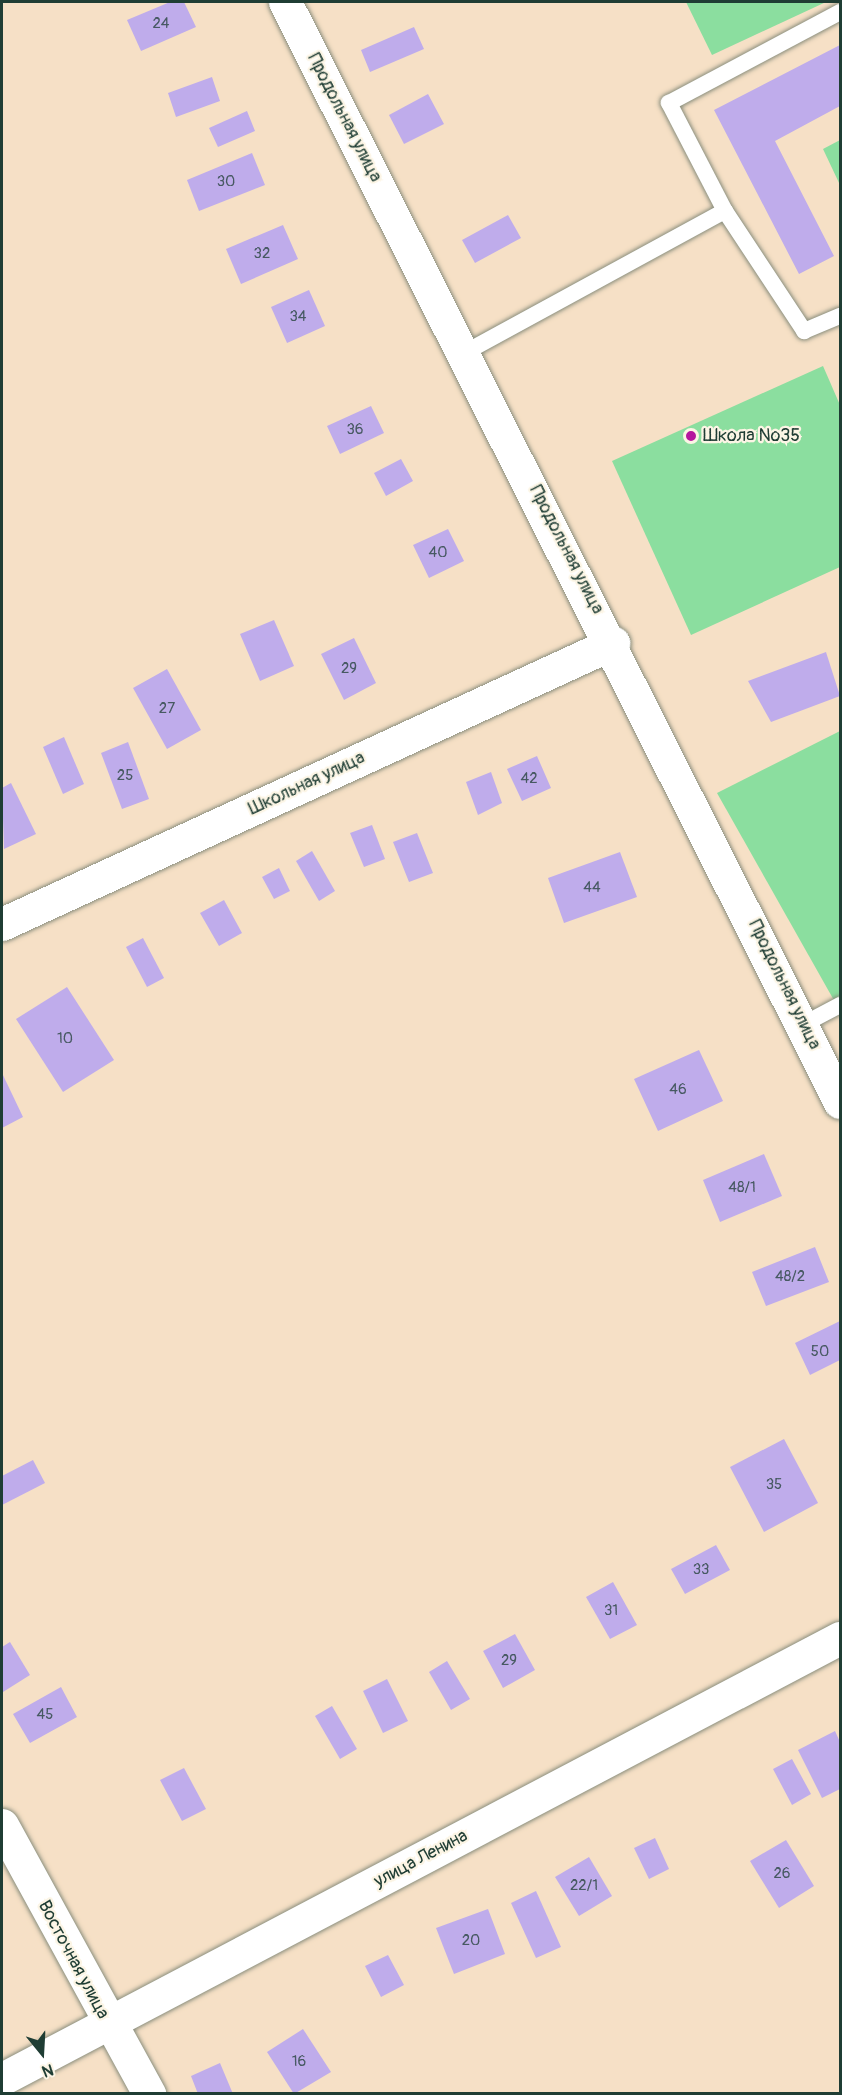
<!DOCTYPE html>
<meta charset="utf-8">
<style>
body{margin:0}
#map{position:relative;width:842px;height:2095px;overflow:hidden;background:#f6e0c6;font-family:Pangolin,sans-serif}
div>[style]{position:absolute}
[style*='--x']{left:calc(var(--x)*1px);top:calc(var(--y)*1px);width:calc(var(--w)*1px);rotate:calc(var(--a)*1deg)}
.green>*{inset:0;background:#8bde9f}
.building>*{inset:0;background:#bfaceb}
.roads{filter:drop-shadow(0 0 2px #8a8e7d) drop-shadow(0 0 2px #8a8e7d)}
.service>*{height:16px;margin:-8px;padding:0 8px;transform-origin:8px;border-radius:8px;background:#fff}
.minor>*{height:33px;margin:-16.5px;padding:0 16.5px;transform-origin:16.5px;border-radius:16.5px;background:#fff}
.tertiary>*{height:33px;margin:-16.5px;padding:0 16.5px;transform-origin:16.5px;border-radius:16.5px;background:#fff}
.dots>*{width:16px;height:16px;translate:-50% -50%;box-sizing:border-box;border:3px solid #fcf5e5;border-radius:50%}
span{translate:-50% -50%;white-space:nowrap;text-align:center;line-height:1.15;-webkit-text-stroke:4.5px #fcf5e5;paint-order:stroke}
.number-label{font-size:15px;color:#475962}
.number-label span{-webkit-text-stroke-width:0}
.street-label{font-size:18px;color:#1f3d34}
.poi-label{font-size:18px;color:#1f3d34}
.left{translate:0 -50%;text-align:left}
.frame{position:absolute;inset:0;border:3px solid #1f3d34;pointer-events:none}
.north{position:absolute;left:12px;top:2023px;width:60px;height:60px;-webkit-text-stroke:4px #fcf5e5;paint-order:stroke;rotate:162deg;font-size:16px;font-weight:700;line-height:24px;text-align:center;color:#1f3d34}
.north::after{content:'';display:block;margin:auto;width:21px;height:27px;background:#1f3d34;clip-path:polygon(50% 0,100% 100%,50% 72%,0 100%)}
</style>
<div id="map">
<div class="green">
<i style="clip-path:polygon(686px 2px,826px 2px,712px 55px)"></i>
<i style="clip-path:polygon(840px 140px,840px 185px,823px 149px)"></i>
<i style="clip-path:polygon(823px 366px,840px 405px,840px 567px,691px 635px,612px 461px)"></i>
<i style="clip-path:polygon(840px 731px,840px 1011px,717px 793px)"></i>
</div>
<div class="building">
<i style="clip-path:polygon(170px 2px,184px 2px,196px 27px,141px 51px,127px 20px)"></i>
<i style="clip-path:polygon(414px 27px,424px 49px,370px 72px,361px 50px)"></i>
<i style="clip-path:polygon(840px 45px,840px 106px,775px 141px,834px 256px,799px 274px,714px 110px)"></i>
<i style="clip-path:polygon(212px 77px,220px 101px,176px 117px,168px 93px)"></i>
<i style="clip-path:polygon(428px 94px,444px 124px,404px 144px,389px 115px)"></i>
<i style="clip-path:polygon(247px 111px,255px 131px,218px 147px,209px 128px)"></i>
<i style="clip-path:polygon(252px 153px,265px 185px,199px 211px,187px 180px)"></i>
<i style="clip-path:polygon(508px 215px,521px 238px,475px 263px,462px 240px)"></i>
<i style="clip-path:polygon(283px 225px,298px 259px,241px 284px,226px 249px)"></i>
<i style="clip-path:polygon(309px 290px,325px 326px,287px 343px,271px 307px)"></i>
<i style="clip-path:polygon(371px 406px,384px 433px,340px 454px,327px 426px)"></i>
<i style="clip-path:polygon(401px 459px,413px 481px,386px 496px,374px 473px)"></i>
<i style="clip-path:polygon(448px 529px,464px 561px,429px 578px,413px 545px)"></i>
<i style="clip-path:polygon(274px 620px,294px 666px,260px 681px,240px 634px)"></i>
<i style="clip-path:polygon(354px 638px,376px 683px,344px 700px,321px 654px)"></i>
<i style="clip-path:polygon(826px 652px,840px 696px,771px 722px,748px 681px)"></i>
<i style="clip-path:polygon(167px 669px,201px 730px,167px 749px,133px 688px)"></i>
<i style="clip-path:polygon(64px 737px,84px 784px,63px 794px,43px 747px)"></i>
<i style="clip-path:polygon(128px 742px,149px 799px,122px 809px,101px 753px)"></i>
<i style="clip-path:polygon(537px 756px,551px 788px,522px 801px,507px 769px)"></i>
<i style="clip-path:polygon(491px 772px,502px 803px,478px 815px,466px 782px)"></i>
<i style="clip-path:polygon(11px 783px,36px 834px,4px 849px,2px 788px)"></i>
<i style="clip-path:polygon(372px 825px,385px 859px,364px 867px,350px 833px)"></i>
<i style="clip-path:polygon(417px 833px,433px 873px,409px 882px,393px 842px)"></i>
<i style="clip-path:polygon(312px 851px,335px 891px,319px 901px,296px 861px)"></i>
<i style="clip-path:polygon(620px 852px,637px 897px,564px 923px,548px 878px)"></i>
<i style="clip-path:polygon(279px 868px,290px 891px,274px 899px,262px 877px)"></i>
<i style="clip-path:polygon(224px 900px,242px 933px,219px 946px,200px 913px)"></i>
<i style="clip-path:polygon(143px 938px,164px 978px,147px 987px,126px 947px)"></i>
<i style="clip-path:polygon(67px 987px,114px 1060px,63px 1092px,16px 1019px)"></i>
<i style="clip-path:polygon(699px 1050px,723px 1101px,658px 1131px,634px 1079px)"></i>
<i style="clip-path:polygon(2px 1073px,23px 1117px,2px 1128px)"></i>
<i style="clip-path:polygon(764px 1154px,782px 1196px,720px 1222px,703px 1180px)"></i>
<i style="clip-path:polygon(815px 1247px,829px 1282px,766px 1306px,752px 1272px)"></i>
<i style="clip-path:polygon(840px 1321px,840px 1360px,810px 1375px,795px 1343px)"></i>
<i style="clip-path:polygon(784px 1439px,818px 1503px,764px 1532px,730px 1467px)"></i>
<i style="clip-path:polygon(33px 1460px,45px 1483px,2px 1505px,2px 1476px)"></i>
<i style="clip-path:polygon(716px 1545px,730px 1570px,685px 1594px,671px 1569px)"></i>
<i style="clip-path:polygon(613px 1582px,637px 1625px,610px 1639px,586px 1597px)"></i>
<i style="clip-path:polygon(515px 1634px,535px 1670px,503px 1688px,483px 1651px)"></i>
<i style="clip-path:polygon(10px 1642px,30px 1675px,3px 1692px,2px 1647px)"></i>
<i style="clip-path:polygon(447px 1661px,470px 1699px,451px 1710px,429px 1672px)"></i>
<i style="clip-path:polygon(387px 1679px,408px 1721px,383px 1733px,363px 1691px)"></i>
<i style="clip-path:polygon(61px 1687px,77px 1717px,30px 1743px,13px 1714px)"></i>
<i style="clip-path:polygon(332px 1706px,357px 1749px,340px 1759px,315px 1716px)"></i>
<i style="clip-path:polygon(835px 1731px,840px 1742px,840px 1789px,822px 1798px,798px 1750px)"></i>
<i style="clip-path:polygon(792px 1759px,811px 1794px,792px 1805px,773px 1769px)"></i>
<i style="clip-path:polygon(184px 1768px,206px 1809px,182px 1821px,160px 1780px)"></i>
<i style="clip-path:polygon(655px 1838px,669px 1869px,649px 1879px,634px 1848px)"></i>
<i style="clip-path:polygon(786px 1840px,814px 1886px,779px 1908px,750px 1861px)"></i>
<i style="clip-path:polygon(589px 1857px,612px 1896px,579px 1916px,555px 1877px)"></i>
<i style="clip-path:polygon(536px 1891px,561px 1947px,536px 1958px,511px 1903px)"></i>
<i style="clip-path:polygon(488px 1909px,505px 1954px,454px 1974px,436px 1928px)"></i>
<i style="clip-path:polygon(388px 1955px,404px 1985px,381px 1997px,365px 1966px)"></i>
<i style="clip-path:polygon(303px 2029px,331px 2072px,294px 2094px,267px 2052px)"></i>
<i style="clip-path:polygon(220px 2063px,233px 2094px,198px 2094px,191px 2076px)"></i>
</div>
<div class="roads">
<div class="service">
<i style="--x:725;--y:211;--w:144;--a:56.6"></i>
<i style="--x:804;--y:331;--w:39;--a:-23"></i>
<i style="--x:466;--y:352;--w:295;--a:-28.6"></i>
<i style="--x:725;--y:211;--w:122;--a:-117.4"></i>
<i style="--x:669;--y:103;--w:194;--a:-28"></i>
<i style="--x:804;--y:1024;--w:41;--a:-27.8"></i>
</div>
<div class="minor">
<i style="--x:2;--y:924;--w:673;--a:-24.7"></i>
<i style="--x:2;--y:1825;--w:307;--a:61.3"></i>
</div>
<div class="tertiary">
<i style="--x:285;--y:2;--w:1232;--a:63.23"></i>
<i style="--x:2;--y:2079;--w:947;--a:-27.76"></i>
</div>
</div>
<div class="dots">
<i style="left:691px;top:436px;background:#b5179e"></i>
</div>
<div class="number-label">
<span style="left:161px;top:24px">24</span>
<span style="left:226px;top:182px">30</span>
<span style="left:262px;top:254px">32</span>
<span style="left:298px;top:317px">34</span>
<span style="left:355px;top:430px">36</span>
<span style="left:438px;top:553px">40</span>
<span style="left:349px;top:669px">29</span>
<span style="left:167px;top:709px">27</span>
<span style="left:125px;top:776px">25</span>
<span style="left:529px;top:779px">42</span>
<span style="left:592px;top:888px">44</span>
<span style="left:65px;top:1039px">10</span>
<span style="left:678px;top:1090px">46</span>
<span style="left:742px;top:1188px">48/1</span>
<span style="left:790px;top:1277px">48/2</span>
<span style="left:820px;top:1352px">50</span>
<span style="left:774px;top:1485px">35</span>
<span style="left:701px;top:1570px">33</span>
<span style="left:611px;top:1611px">31</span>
<span style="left:509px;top:1661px">29</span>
<span style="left:45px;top:1715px">45</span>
<span style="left:782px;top:1874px">26</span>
<span style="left:584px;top:1886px">22/1</span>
<span style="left:471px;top:1941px">20</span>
<span style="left:299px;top:2062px">16</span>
</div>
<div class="street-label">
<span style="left:344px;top:118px;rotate:63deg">Продольная улица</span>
<span style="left:566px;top:550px;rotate:63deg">Продольная улица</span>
<span style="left:307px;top:784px;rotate:-25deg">Школьная улица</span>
<span style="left:784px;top:985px;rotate:64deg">Продольная улица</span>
<span style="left:421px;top:1859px;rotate:-28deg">улица Ленина</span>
<span style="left:73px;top:1960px;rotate:62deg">Восточная улица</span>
</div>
<div class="poi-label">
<span class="left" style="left:703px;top:436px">Школа №35</span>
</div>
<div class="frame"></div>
<div class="north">N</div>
</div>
